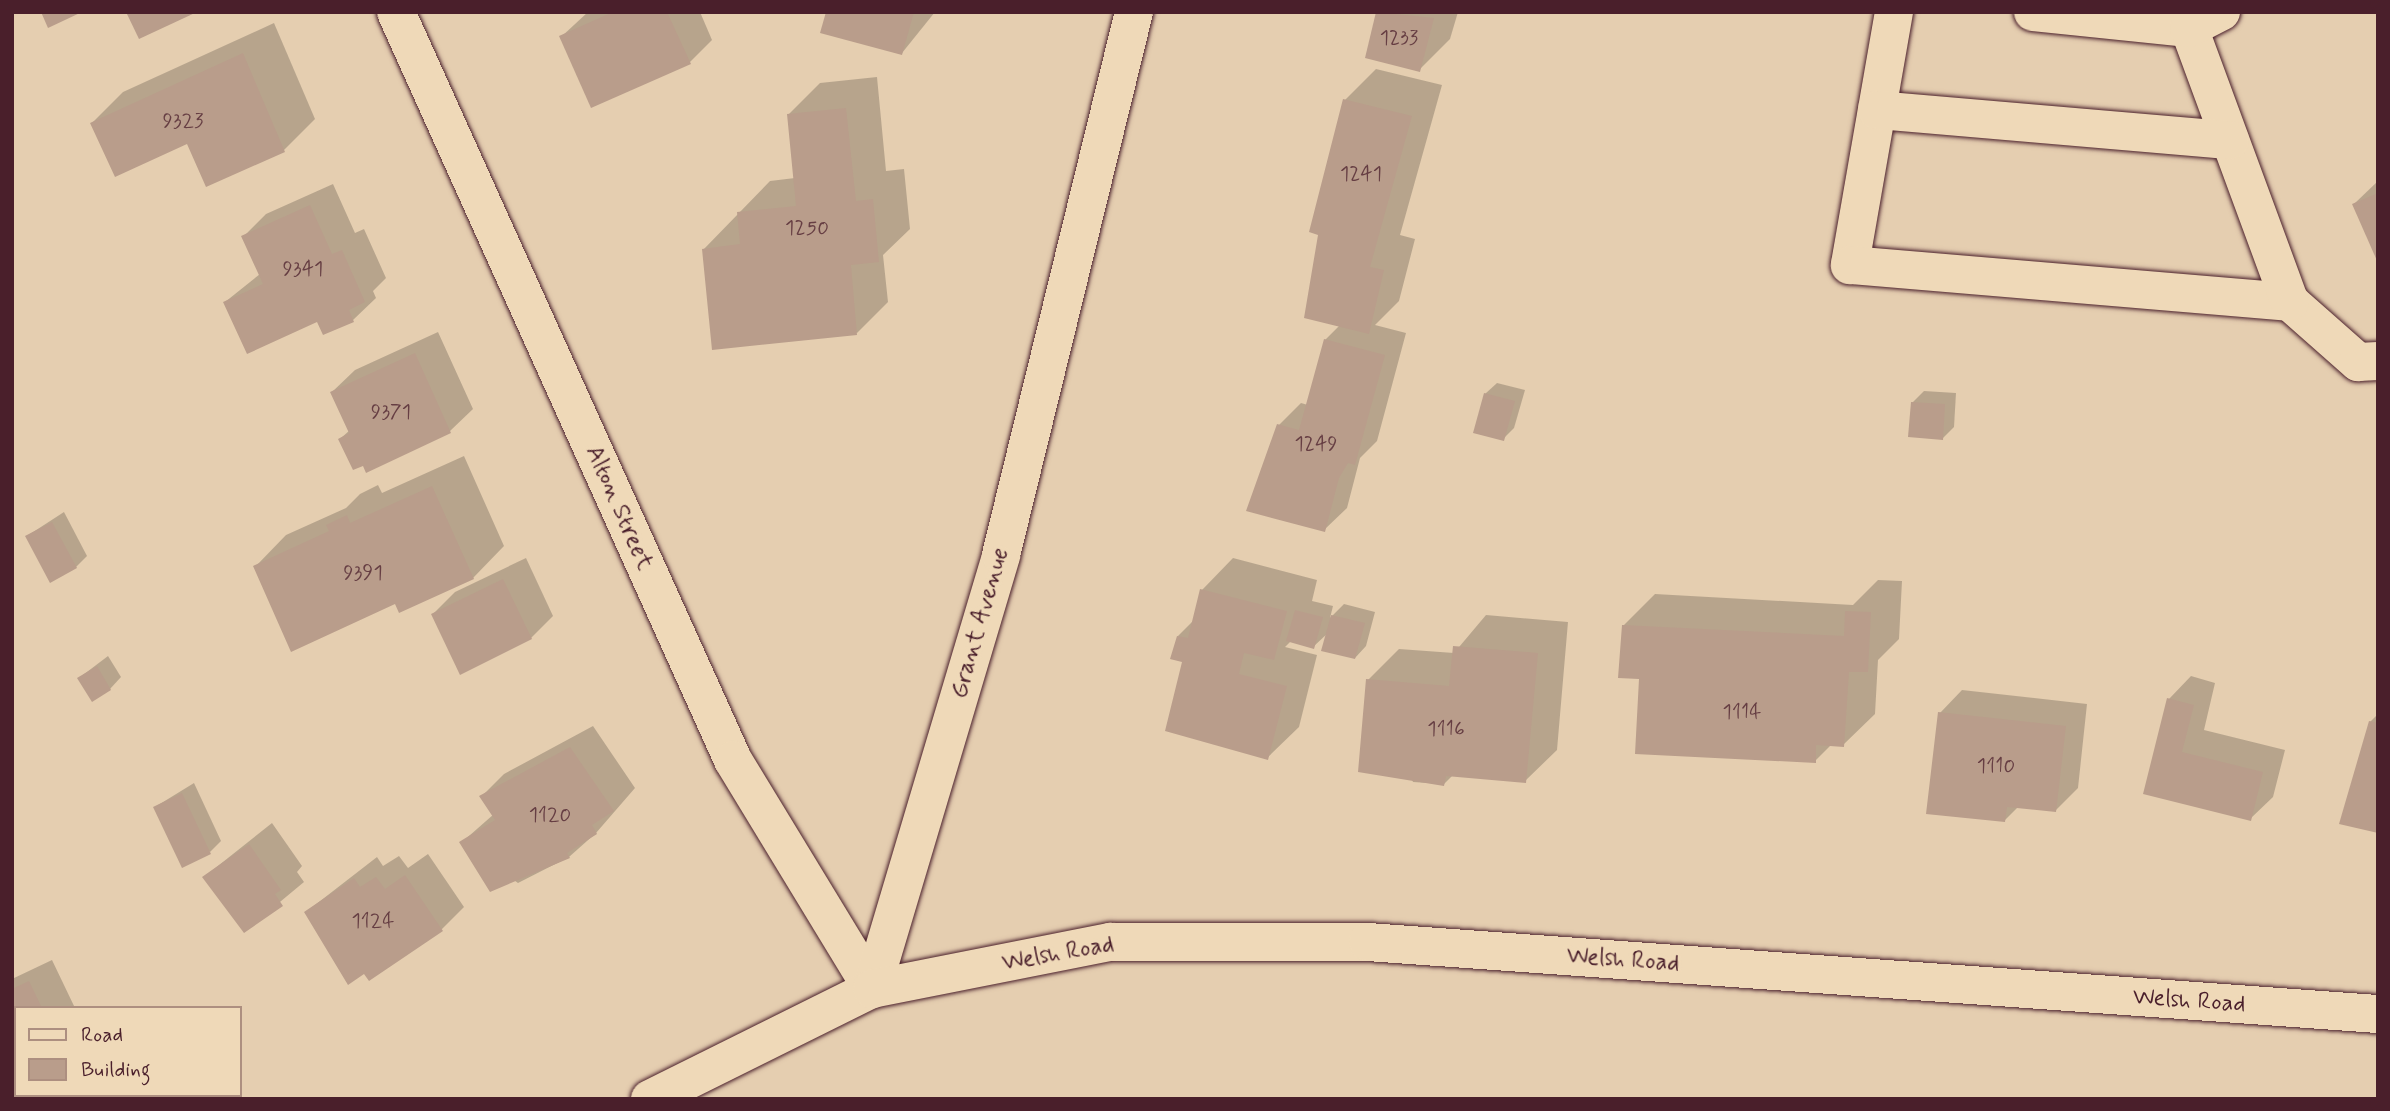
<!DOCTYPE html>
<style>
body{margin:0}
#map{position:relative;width:2390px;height:1111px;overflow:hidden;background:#e5ceb0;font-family:Mynerve,sans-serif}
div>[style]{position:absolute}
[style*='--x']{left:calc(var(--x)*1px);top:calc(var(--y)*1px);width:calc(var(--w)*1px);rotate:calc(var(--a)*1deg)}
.shadow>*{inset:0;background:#0003}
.building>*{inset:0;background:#b99d8b}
.roads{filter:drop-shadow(0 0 2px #4a1f2b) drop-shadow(0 0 2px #4a1f2b)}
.minor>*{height:38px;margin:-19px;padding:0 19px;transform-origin:19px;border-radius:19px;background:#efd9b8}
.major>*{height:38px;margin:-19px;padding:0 19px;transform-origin:19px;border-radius:19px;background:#efd9b8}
span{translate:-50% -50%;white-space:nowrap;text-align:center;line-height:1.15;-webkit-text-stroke:7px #efd9b8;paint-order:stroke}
.number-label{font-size:21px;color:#663e43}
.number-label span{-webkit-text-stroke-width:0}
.street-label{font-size:24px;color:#4a1f2b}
.frame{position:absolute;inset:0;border:14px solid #4a1f2b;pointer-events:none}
.legend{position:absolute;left:14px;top:1006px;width:228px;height:91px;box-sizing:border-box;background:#efd9b8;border:2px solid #ad8f80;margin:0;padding:9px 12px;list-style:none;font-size:21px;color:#4a1f2b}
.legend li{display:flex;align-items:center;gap:14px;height:35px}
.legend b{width:35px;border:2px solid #ad8f80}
</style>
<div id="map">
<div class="shadow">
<i style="clip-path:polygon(588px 12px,700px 12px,712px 40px,690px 62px,561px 37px)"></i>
<i style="clip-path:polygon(828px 12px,935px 12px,902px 53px)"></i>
<i style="clip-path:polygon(1378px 12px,1458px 12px,1450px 39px,1419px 70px)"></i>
<i style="clip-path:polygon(274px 23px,315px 119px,284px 150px,188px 142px,92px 123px,123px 92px)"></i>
<i style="clip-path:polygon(1376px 69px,1442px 85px,1400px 235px,1415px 239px,1399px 301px,1375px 325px,1406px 333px,1377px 441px,1360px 458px,1347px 508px,1324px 530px,1279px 425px,1301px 403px,1308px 405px,1325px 340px,1340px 325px,1345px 100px)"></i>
<i style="clip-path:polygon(877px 77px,886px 171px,904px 169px,910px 229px,883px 255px,888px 302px,857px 333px,703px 250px,770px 181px,795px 178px,789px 114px,820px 83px)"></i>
<i style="clip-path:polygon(2378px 181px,2378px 258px,2354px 204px)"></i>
<i style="clip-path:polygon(333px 184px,355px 233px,364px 229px,386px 278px,373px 291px,376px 298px,353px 320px,225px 302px,260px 274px,243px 237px,266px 214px)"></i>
<i style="clip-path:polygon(438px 332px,473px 409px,450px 431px,340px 439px,350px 430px,332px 392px,355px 370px)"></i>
<i style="clip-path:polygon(1497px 383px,1525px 390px,1514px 428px,1503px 439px,1485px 394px)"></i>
<i style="clip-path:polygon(1924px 391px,1956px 393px,1954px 427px,1943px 438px,1912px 403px)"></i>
<i style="clip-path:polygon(464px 456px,504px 546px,473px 578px,396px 602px,255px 567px,286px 535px,346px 508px,360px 494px,378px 485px,382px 493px)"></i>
<i style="clip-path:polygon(64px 512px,87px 556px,76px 567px,27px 536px)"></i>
<i style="clip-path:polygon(526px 558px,553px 616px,531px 638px,433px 614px,455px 592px)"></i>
<i style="clip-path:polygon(1233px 558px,1317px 580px,1312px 601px,1333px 606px,1330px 618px,1344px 604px,1375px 612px,1366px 646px,1355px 658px,1328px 633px,1313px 647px,1291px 641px,1285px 647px,1317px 655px,1299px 727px,1267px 758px,1184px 661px,1178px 636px,1194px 620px,1202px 590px)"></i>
<i style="clip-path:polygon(1878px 580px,1902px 581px,1899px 639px,1878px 660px,1875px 714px,1843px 745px,1832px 744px,1815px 761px,1641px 678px,1623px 626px,1655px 594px,1853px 605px)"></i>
<i style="clip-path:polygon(1486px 615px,1568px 622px,1557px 750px,1525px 781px,1453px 775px,1444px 784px,1413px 782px,1368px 680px,1399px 649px,1454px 653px)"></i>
<i style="clip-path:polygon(108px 656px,121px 677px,110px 689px,79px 678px)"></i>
<i style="clip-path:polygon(2191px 676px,2215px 683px,2204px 730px,2285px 750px,2273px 797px,2250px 819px,2145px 793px,2169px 699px)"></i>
<i style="clip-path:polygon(1962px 690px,2087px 704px,2078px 788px,2056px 810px,2019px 806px,2004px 821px,1940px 713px)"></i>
<i style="clip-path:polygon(2378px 714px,2378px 832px,2370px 722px)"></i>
<i style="clip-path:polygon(593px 726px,635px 788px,596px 833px,569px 857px,518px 883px,461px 843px,494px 814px,482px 796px,504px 774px)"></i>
<i style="clip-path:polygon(194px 783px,221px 841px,210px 852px,155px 807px)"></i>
<i style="clip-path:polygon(272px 823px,302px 866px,297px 872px,304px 882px,245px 931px,204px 877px)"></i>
<i style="clip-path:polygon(428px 854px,464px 907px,442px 929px,365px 971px,306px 912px,377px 857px,383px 866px,399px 856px,408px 868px)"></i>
<i style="clip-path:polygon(52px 960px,75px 1008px,16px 1008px,12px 1054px,12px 979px)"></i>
<i style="clip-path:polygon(16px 1057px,16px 1095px,12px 1098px,12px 1058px)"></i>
</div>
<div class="building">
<i style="clip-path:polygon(41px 12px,82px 12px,48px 28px)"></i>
<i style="clip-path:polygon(126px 12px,197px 12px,139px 39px)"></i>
<i style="clip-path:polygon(613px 12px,667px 12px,691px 64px,591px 108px,559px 36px)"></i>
<i style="clip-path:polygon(826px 12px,914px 12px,902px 55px,820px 33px)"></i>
<i style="clip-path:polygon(1376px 12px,1434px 18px,1420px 72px,1365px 58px)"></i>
<i style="clip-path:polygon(243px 53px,285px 152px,206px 187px,187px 144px,115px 177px,90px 123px)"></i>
<i style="clip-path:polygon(1343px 99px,1412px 116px,1370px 267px,1384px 270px,1369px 334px,1304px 318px,1318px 235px,1309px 232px)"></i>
<i style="clip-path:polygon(846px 108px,856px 201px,873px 199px,879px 262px,851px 265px,857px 335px,712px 350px,702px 249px,740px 244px,737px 212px,796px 206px,787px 114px)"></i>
<i style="clip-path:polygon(2378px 193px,2378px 263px,2352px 204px)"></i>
<i style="clip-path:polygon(310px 205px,332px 254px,342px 250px,365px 302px,349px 310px,354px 322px,323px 335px,317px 322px,247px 354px,223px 302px,263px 284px,241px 236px)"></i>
<i style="clip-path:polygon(1324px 339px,1385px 355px,1355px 465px,1348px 463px,1339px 478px,1325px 532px,1246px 511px,1277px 424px,1299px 430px)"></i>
<i style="clip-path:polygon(415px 353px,451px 433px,366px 473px,363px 466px,353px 470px,338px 439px,349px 433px,330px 392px)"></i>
<i style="clip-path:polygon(1484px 393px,1515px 401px,1504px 441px,1473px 433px)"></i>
<i style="clip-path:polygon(1911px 402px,1945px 404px,1943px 440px,1908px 437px)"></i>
<i style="clip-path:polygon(432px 486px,474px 579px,399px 613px,395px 604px,291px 652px,253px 566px,329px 531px,326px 525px,347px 515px,350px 523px)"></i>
<i style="clip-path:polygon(52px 522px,77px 568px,50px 583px,25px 536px)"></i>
<i style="clip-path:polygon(503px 579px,532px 639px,460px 675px,431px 614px)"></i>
<i style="clip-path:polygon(1200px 589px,1287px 611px,1274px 660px,1244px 653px,1239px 674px,1287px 686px,1268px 760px,1165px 731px,1182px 662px,1170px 659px,1177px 636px,1188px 638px)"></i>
<i style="clip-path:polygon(1295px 610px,1323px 617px,1314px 649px,1286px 641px)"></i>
<i style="clip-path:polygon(1845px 611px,1871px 612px,1868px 672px,1849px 672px,1844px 747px,1816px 745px,1816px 763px,1635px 754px,1639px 679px,1618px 678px,1622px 625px,1844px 636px)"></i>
<i style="clip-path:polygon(1331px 615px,1365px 623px,1355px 659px,1321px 651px)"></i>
<i style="clip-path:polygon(1453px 646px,1538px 653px,1526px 783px,1446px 776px,1444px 786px,1358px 772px,1366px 679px,1449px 686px)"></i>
<i style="clip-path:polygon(97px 666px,111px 690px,92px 702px,77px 678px)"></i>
<i style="clip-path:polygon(2167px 698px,2194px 705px,2182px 752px,2263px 772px,2251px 821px,2143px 794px)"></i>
<i style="clip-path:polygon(1938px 712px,2066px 726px,2056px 812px,2007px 807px,2005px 822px,1926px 814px)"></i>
<i style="clip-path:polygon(2369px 721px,2378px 723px,2378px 833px,2339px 824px)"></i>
<i style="clip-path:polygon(570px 747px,614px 811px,592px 825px,597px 834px,567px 853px,570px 858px,490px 892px,459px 842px,495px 820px,479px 796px)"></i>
<i style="clip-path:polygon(182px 793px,211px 854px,182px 868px,153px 807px)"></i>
<i style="clip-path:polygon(249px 844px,281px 890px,275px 894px,283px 906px,244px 933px,202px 877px)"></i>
<i style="clip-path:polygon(405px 875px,443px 931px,369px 981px,364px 974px,348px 985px,304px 912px,354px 878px,360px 887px,376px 877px,385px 889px)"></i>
<i style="clip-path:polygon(29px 981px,42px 1008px,16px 1008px,12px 1056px,12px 989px)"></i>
<i style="clip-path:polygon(16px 1061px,16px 1095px,23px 1095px,12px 1099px)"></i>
</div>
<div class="roads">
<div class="minor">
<i style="--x:396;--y:12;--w:820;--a:65.75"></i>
<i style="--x:733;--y:760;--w:268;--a:58.7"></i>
<i style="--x:1894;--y:12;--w:257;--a:99.9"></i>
<i style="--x:1850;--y:265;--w:442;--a:4.8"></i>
<i style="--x:2290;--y:302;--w:91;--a:41.4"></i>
<i style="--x:2358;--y:362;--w:20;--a:-3"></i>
<i style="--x:2033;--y:12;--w:157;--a:5.9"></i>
<i style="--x:2189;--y:28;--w:292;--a:69.8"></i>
<i style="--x:2189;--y:28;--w:36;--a:-27"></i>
<i style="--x:1877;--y:110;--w:354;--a:4.9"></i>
<i style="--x:872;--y:989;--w:453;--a:-73.4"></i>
<i style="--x:1001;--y:555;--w:559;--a:-76.24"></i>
</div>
<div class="major">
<i style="--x:650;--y:1099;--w:248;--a:-26.4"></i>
<i style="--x:872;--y:989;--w:243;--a:-11.2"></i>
<i style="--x:1110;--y:942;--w:258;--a:0"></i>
<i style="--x:1368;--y:942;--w:1013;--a:4.08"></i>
</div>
</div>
<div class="number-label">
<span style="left:1399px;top:38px">1233</span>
<span style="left:183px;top:121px">9323</span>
<span style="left:1361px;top:174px">1241</span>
<span style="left:807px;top:228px">1250</span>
<span style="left:303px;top:269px">9341</span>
<span style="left:391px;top:412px">9371</span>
<span style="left:1316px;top:444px">1249</span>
<span style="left:363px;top:573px">9391</span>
<span style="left:1742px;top:712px">1114</span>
<span style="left:1446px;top:729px">1116</span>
<span style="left:1996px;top:766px">1110</span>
<span style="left:550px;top:815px">1120</span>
<span style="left:373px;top:921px">1124</span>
</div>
<div class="street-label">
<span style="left:619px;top:508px;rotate:66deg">Alton Street</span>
<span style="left:980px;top:623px;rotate:-74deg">Grant Avenue</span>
<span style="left:1058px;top:954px;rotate:-10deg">Welsh Road</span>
<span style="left:1623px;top:960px;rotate:4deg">Welsh Road</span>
<span style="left:2189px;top:1001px;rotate:4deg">Welsh Road</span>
</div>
<div class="frame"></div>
<ul class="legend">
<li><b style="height:9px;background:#efd9b8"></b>Road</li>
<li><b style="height:19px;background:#b99d8b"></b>Building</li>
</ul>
</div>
